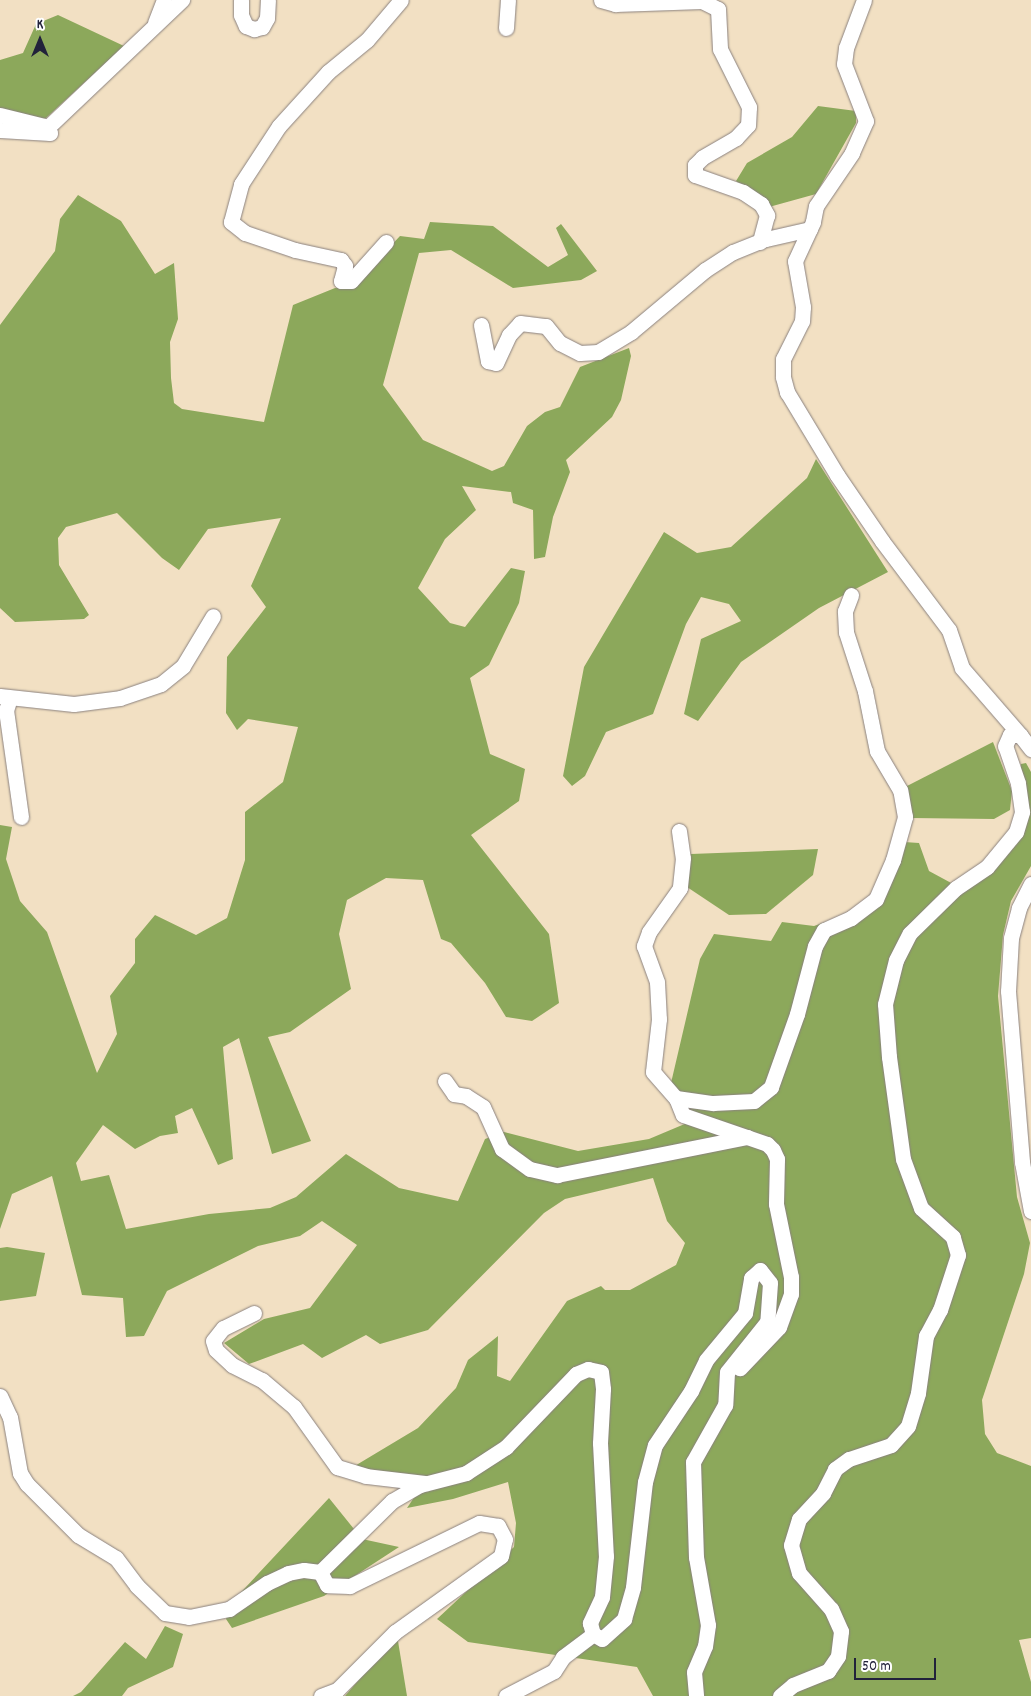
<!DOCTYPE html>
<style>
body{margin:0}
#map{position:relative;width:1031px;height:1696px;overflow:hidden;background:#f2e0c3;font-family:Dekko,sans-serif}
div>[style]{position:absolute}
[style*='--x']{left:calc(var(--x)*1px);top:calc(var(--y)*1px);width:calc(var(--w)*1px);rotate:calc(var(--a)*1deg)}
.forest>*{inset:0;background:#8ca85b}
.roads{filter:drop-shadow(0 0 1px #8a817f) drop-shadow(0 0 1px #8a817f)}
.minor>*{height:15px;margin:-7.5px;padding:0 7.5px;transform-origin:7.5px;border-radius:7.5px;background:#fff}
span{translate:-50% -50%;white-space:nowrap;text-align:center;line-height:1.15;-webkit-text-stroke:5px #fff;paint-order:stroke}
.north{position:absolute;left:15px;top:15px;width:50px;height:50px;-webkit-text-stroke:4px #fff;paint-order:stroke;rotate:0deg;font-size:14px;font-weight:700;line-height:20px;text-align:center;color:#22223b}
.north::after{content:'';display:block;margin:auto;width:18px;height:22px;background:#22223b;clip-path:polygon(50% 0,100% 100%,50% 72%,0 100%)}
.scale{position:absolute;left:854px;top:1658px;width:82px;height:22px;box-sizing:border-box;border:2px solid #22223b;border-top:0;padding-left:6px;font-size:15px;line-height:18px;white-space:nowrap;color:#22223b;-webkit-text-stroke:4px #fff;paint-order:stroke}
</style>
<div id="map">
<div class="forest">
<i style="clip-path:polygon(58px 15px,124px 46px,46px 118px,38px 121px,0 110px,0 60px,23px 53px,36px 24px)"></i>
<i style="clip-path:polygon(818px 106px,856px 111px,856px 123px,816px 194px,769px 207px,736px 181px,747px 163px,792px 137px)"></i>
<i style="clip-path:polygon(78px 195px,121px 221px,155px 274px,174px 263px,178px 319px,170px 342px,171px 378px,174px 403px,182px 409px,264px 422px,293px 305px,335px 288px,351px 288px,400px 236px,424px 239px,430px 222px,493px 226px,548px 267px,568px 255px,556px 228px,561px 224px,597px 271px,581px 280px,513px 288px,451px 250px,419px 253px,383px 385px,423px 440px,492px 471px,504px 466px,527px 426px,545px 412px,560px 407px,580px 367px,629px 348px,631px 356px,621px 400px,612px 417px,566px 460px,570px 472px,553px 517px,545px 557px,534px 559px,533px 510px,513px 503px,511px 492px,462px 486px,476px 510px,445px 539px,418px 588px,450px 623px,465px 627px,511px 568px,525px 571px,519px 603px,489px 665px,470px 678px,490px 754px,525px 769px,519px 801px,471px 835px,549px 934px,559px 1003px,532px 1021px,506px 1017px,485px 983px,451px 943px,441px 939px,423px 880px,386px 878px,347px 900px,339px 934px,351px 989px,290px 1032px,268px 1037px,311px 1141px,272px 1154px,239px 1038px,223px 1047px,233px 1159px,218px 1165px,192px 1108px,175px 1116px,178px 1133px,160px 1136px,135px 1149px,103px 1125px,76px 1163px,81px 1181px,109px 1175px,126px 1229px,209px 1214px,270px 1208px,296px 1197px,346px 1154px,399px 1188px,458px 1201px,485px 1139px,504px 1132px,578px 1151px,649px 1139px,687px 1123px,691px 1111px,671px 1083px,700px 959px,714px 934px,771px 941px,782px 922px,814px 926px,877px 904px,904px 842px,919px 843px,929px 871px,966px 891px,1016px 842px,1021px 764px,1026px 763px,1031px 772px,1031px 866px,1011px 901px,1003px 935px,998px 996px,1017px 1197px,1030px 1243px,1024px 1274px,982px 1400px,985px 1434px,997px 1453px,1031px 1466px,1031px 1638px,1019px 1640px,1031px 1682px,1031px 1696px,653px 1696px,637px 1667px,468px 1642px,437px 1619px,514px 1547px,516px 1523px,508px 1482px,453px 1499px,407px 1508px,427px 1478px,353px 1467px,418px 1428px,456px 1388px,468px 1360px,498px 1336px,497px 1376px,510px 1381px,567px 1301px,601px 1286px,605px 1290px,630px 1290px,676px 1265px,685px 1243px,667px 1221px,653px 1178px,565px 1199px,544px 1213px,428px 1330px,380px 1344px,366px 1335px,322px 1358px,303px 1344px,249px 1364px,224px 1343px,264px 1319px,310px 1308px,357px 1245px,322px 1221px,300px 1236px,258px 1246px,167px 1291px,144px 1336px,126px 1337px,123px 1298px,82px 1295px,52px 1176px,12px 1194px,0 1229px,0 825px,12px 827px,6px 859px,20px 901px,47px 932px,97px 1073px,117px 1034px,110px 996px,135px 963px,135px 939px,155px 915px,196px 935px,227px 918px,245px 860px,245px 812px,283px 782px,298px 727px,248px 719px,237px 730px,226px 713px,227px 657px,266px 607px,251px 586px,281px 518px,208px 529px,179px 570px,162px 558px,117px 513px,66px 527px,58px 538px,59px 565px,89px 615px,84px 619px,15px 622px,0 608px,0 325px,55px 251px,60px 219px)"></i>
<i style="clip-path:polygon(816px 459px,888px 572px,819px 608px,741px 662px,698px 721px,684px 714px,701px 639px,741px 621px,729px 604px,701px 597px,686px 624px,653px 714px,606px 732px,585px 776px,572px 786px,563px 776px,584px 667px,664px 532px,697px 553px,731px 547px,807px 478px)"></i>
<i style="clip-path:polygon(993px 742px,1012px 791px,1010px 810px,994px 819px,911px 818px,907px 786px)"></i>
<i style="clip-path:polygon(818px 849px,813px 875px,766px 914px,729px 915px,687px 887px,691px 854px)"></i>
<i style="clip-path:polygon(7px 1247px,45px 1253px,36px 1296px,0 1301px,0 1248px)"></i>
<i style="clip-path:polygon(329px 1498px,362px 1539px,399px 1547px,324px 1596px,232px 1628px,226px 1619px,231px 1603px)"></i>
<i style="clip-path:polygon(165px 1626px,183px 1634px,173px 1667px,128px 1688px,122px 1696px,73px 1696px,81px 1692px,125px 1642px,146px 1659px)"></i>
<i style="clip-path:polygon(397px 1635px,407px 1696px,345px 1696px)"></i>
</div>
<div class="roads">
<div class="minor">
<i style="--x:241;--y:0;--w:15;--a:90"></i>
<i style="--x:241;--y:15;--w:12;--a:66"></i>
<i style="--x:246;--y:26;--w:9;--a:21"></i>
<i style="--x:254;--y:29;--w:8;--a:-14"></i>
<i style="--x:262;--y:27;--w:10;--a:-61"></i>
<i style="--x:267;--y:18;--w:18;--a:-87"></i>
<i style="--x:601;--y:0;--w:15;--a:16"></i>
<i style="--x:615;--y:4;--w:87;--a:-2"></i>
<i style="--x:702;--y:1;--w:18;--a:27"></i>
<i style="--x:718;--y:9;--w:40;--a:87.1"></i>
<i style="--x:720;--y:49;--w:65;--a:63.4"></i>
<i style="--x:749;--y:107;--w:18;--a:93"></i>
<i style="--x:748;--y:125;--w:18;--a:133"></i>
<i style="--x:736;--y:138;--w:39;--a:150"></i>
<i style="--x:702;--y:158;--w:10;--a:135"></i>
<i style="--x:695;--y:165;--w:10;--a:90"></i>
<i style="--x:695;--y:175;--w:51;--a:19.5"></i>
<i style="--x:743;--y:192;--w:22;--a:34"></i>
<i style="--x:761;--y:204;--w:13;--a:61"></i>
<i style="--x:767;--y:215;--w:28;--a:105"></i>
<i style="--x:864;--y:0;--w:51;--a:110.6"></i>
<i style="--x:846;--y:48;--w:16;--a:97"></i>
<i style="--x:844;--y:64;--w:61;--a:68.9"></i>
<i style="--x:866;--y:121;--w:35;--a:114"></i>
<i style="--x:852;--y:153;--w:64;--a:124.2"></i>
<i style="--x:816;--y:206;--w:16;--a:101"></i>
<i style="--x:813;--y:222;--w:43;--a:114.8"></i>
<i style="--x:795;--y:261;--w:47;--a:80.1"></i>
<i style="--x:803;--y:307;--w:14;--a:94"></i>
<i style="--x:802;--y:321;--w:42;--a:116.6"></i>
<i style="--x:783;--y:359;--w:18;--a:90"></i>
<i style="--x:783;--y:377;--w:16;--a:75"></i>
<i style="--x:787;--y:392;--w:97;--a:58.9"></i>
<i style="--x:837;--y:475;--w:80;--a:55.7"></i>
<i style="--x:882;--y:541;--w:111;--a:53"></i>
<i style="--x:949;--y:630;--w:40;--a:71.1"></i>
<i style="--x:962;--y:668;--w:89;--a:49.1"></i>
<i style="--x:155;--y:23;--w:25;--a:-69"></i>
<i style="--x:506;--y:28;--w:28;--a:-86"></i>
<i style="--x:0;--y:115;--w:49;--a:14"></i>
<i style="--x:48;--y:127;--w:6;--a:72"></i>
<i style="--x:50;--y:133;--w:50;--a:-176.6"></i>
<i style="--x:48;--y:127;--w:185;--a:-43.5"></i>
<i style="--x:386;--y:242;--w:52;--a:131.9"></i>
<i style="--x:351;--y:281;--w:10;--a:180"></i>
<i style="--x:341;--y:281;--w:16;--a:-75"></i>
<i style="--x:345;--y:266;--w:7;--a:-124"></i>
<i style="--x:341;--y:260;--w:47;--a:-167.7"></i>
<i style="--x:295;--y:250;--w:53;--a:-161.2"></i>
<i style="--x:245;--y:233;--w:18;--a:-142"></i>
<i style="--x:231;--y:222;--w:39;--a:-75"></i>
<i style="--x:241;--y:184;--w:69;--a:-56.8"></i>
<i style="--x:279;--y:126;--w:73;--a:-47.8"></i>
<i style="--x:328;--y:72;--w:50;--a:-39.4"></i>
<i style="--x:367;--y:40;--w:52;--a:-49.6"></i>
<i style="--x:481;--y:325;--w:37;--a:79"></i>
<i style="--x:488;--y:361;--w:8;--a:14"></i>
<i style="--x:496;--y:363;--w:31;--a:-65"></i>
<i style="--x:509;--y:335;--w:16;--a:-47"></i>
<i style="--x:520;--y:323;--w:26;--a:7"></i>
<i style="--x:546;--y:326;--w:22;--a:51"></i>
<i style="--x:560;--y:343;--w:22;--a:27"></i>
<i style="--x:580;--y:353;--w:18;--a:-3"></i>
<i style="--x:598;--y:352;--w:39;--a:-31"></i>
<i style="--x:631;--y:332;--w:97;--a:-40"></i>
<i style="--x:705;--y:270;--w:33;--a:-33"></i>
<i style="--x:733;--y:252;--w:35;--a:-22"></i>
<i style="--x:766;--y:239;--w:45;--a:-12.8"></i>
<i style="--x:0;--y:696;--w:74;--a:6.2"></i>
<i style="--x:74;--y:704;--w:46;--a:-7.4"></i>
<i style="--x:120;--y:698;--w:43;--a:-18.9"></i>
<i style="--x:161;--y:684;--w:28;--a:-39"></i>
<i style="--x:183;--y:666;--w:58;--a:-59"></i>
<i style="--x:10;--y:698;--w:13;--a:108"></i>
<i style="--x:6;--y:710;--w:108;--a:82"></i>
<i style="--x:679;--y:831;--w:27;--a:82"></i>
<i style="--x:683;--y:858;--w:30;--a:96"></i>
<i style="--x:680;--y:888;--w:54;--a:125.2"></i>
<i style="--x:649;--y:932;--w:15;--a:110"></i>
<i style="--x:644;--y:946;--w:38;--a:70"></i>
<i style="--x:657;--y:982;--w:37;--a:87"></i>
<i style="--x:659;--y:1019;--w:53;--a:96.5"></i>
<i style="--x:653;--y:1072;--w:35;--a:49"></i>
<i style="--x:676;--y:1098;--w:18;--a:68"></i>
<i style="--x:683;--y:1115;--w:89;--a:19"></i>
<i style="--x:767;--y:1144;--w:8;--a:45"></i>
<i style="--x:773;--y:1150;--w:10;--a:66"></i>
<i style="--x:777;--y:1159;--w:45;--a:91.3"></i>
<i style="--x:776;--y:1204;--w:75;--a:78.4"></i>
<i style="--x:791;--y:1277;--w:17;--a:90"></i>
<i style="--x:791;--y:1294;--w:35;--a:110"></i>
<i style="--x:779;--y:1327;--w:57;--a:133.6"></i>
<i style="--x:1031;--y:884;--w:27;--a:117"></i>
<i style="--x:1019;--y:908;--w:31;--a:105"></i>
<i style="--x:1011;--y:938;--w:53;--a:93.2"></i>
<i style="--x:1008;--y:991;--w:172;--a:85.3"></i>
<i style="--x:1022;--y:1162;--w:50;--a:79.6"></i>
<i style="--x:445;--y:1081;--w:16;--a:55"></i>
<i style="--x:454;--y:1094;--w:12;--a:9"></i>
<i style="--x:466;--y:1096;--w:20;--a:33"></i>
<i style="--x:483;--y:1107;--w:46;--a:65.7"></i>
<i style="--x:502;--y:1149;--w:34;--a:36"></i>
<i style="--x:530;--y:1169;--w:28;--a:13"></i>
<i style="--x:557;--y:1175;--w:194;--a:-11.3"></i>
<i style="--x:676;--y:1098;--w:37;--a:8"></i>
<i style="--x:713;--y:1103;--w:41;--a:-2.8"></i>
<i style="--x:754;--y:1101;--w:22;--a:-39"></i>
<i style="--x:771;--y:1087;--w:77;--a:-70.4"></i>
<i style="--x:797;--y:1014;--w:70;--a:-75.2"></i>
<i style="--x:815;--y:946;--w:18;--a:-61"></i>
<i style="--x:824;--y:930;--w:30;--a:-24"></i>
<i style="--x:851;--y:918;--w:31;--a:-37"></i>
<i style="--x:876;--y:899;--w:43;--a:-66.4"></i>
<i style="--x:893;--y:860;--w:45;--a:-74.4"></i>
<i style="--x:905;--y:817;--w:27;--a:-100"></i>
<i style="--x:900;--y:790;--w:45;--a:-120.5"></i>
<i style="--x:877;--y:751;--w:61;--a:-101.3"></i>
<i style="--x:865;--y:691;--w:62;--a:-107.9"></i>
<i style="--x:846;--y:632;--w:21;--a:-93"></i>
<i style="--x:845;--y:611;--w:17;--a:-69"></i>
<i style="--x:254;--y:1313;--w:34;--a:154"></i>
<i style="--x:223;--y:1328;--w:16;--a:128"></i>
<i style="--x:213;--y:1341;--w:9;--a:72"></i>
<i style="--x:216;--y:1350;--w:22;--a:43"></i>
<i style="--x:232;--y:1365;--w:34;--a:27"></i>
<i style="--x:262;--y:1380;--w:42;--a:40.2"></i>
<i style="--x:294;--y:1407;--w:74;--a:54.4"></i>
<i style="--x:337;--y:1467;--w:30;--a:17"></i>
<i style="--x:366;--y:1476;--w:60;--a:6.7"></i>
<i style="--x:0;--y:1396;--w:23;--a:65"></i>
<i style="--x:10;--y:1417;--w:57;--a:79.9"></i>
<i style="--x:20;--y:1473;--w:13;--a:58"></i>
<i style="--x:27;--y:1484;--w:72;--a:45"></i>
<i style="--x:78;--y:1535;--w:44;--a:31.2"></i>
<i style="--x:116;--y:1558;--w:35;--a:53"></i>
<i style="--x:137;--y:1586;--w:39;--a:44"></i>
<i style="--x:165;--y:1613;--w:24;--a:9"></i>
<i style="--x:189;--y:1617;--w:41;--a:-11.3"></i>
<i style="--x:229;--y:1609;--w:46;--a:-34.4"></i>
<i style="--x:267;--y:1583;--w:23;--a:-25"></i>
<i style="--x:288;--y:1573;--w:16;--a:-11"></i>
<i style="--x:304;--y:1570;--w:16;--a:7"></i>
<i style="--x:321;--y:1696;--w:17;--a:-21"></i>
<i style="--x:337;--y:1690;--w:82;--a:-45"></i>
<i style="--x:395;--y:1632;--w:130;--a:-35.6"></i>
<i style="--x:501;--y:1556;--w:17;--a:-77"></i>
<i style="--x:505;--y:1539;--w:15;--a:-118"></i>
<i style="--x:498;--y:1526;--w:19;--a:-171"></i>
<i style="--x:479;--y:1523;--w:144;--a:154"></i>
<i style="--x:350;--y:1586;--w:23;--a:-178"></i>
<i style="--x:327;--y:1585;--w:15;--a:-118"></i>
<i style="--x:320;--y:1572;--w:101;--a:-44.6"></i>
<i style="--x:392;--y:1501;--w:32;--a:-30"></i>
<i style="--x:420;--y:1485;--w:48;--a:-14.6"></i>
<i style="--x:466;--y:1473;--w:48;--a:-33"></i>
<i style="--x:506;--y:1447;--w:101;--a:-46.2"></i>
<i style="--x:576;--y:1374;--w:13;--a:-23"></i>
<i style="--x:588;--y:1369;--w:13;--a:13"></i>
<i style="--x:601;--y:1372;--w:17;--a:83"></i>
<i style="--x:603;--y:1389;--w:54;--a:93.2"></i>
<i style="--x:600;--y:1443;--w:113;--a:87"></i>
<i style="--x:606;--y:1556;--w:41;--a:95.6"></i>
<i style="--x:602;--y:1597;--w:29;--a:115"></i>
<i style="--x:590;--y:1623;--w:11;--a:75"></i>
<i style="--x:593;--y:1634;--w:10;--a:29"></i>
<i style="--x:602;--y:1639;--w:30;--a:-42"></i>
<i style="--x:624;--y:1619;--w:33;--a:-74"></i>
<i style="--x:633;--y:1587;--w:106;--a:-83.5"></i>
<i style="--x:645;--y:1482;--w:38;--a:-75"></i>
<i style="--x:655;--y:1445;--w:65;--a:-56.3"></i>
<i style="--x:691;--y:1391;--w:34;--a:-64"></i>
<i style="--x:706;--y:1360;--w:61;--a:-50.3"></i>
<i style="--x:745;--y:1313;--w:36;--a:-80"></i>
<i style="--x:751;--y:1278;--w:12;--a:-42"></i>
<i style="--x:760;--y:1270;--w:16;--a:52"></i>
<i style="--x:770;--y:1283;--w:39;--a:94"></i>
<i style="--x:767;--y:1322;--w:64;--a:128.7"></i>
<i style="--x:727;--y:1372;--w:33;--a:93"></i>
<i style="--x:725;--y:1405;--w:65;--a:119.3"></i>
<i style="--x:693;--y:1462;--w:95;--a:88.2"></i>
<i style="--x:696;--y:1557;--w:69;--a:80"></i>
<i style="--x:708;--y:1625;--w:21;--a:98"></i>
<i style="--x:705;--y:1646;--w:28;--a:113"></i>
<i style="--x:694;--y:1672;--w:24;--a:85"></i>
<i style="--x:506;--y:1696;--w:54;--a:-27.5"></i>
<i style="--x:554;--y:1671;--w:17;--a:-57"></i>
<i style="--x:563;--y:1657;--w:38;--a:-37"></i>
<i style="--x:780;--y:1696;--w:17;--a:-40"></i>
<i style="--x:793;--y:1685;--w:38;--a:-22"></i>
<i style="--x:828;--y:1671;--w:18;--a:-56"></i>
<i style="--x:838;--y:1656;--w:25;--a:-83"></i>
<i style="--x:841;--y:1631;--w:24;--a:-114"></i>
<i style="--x:831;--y:1609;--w:48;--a:-131.6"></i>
<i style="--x:799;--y:1573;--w:29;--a:-106"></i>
<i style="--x:791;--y:1545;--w:27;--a:-73"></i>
<i style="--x:799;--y:1519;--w:35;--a:-47"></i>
<i style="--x:823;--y:1493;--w:27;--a:-63"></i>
<i style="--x:835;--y:1469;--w:17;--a:-36"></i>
<i style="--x:849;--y:1459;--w:44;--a:-18.4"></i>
<i style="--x:891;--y:1445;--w:25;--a:-48"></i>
<i style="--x:908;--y:1426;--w:34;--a:-73"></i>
<i style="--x:918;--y:1393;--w:58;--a:-82"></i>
<i style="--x:926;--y:1336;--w:30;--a:-62"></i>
<i style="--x:940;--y:1310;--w:58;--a:-71.9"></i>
<i style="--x:958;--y:1255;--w:19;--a:-106"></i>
<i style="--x:953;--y:1237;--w:43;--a:-137.8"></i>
<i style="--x:921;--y:1208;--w:52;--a:-110.2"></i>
<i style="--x:903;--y:1159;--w:103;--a:-97.8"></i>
<i style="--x:889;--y:1057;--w:53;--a:-94.3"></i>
<i style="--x:885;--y:1004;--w:45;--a:-76"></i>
<i style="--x:896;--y:960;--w:30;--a:-63"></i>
<i style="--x:910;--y:933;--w:64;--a:-44.4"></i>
<i style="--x:956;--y:888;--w:37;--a:-34"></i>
<i style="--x:987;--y:867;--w:45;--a:-50.4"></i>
<i style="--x:1016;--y:832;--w:21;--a:-73"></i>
<i style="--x:1022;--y:812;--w:29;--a:-98"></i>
<i style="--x:1018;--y:783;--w:39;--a:-109"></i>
<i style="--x:1005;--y:746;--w:12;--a:-66"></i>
<i style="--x:1010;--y:735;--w:10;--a:0"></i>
<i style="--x:1020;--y:735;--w:18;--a:52"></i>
</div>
</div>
<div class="north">K</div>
<div class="scale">50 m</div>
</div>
